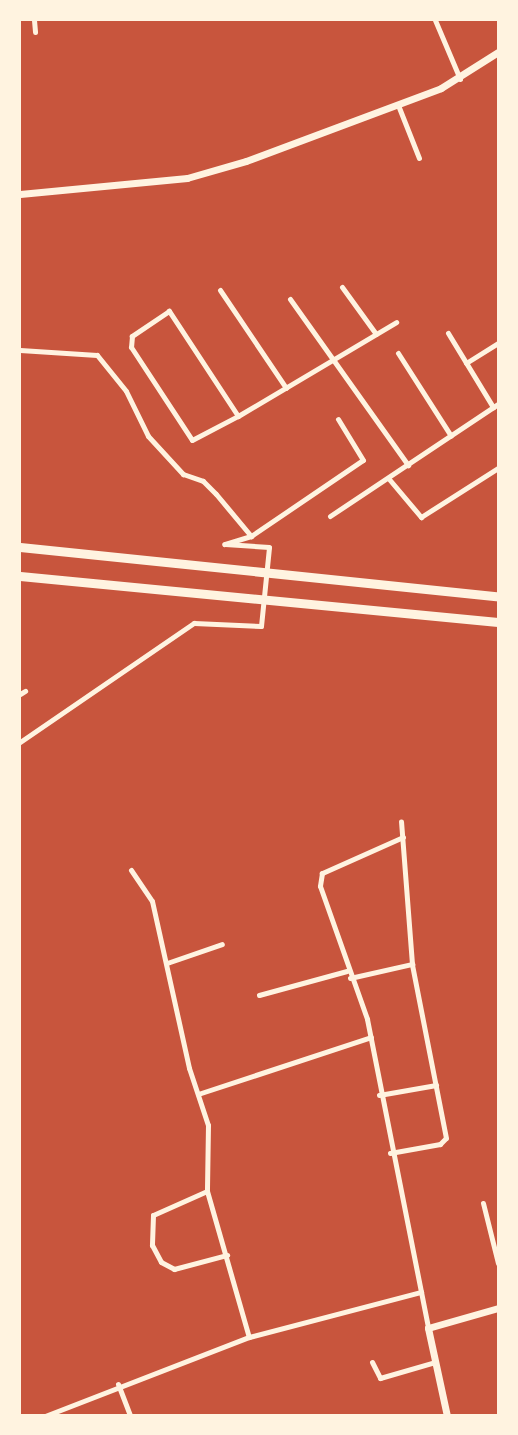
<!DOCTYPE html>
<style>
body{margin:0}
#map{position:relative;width:518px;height:1435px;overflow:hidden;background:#c8553d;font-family:"Nunito Sans",sans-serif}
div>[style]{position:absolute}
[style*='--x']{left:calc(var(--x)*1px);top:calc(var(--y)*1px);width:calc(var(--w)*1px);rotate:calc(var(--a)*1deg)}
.minor>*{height:5px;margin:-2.5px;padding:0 2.5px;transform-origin:2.5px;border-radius:2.5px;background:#fff3e0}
.tertiary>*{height:7px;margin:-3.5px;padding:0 3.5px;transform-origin:3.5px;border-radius:3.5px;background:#fff3e0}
.motorway>*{height:9px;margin:-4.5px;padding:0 4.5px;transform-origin:4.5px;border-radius:4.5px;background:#fff3e0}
span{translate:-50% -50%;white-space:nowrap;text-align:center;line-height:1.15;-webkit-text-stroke:6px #fff3e0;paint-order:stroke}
.frame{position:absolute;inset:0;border:21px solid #fff3e0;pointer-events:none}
</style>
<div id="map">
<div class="minor">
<i style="--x:34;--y:20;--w:12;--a:85"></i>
<i style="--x:435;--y:20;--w:64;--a:67"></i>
<i style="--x:398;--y:105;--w:57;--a:68.4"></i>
<i style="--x:342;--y:287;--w:58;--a:54.1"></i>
<i style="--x:220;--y:290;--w:118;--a:56"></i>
<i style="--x:290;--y:299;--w:204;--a:54.6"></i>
<i style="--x:448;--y:333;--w:87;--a:58.7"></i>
<i style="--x:20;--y:350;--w:77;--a:3.7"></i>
<i style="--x:97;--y:355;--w:46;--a:51.1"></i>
<i style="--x:126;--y:391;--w:50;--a:63.9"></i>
<i style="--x:148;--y:436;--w:52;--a:47.4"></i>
<i style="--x:183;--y:474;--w:21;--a:19"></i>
<i style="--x:203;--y:481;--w:18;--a:45"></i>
<i style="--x:216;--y:494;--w:55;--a:50.2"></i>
<i style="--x:251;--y:536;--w:28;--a:163"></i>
<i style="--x:398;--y:353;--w:98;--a:57.4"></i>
<i style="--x:466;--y:363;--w:38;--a:-32"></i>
<i style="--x:238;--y:416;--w:126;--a:-123.3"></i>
<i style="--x:169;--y:311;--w:45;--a:146"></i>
<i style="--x:132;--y:336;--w:11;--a:95"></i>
<i style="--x:131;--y:347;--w:111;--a:56.7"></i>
<i style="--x:192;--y:440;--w:52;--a:-27.6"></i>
<i style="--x:238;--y:416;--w:184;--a:-30.7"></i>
<i style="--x:389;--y:479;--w:50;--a:49.9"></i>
<i style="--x:421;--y:517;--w:91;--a:-32.5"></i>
<i style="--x:330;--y:516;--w:202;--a:-33.7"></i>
<i style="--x:251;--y:536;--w:135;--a:-34.2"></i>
<i style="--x:363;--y:460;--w:48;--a:-121.4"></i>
<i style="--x:20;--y:694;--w:6;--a:-31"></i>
<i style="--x:20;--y:742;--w:211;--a:-34.4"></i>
<i style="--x:194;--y:623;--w:67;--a:2.6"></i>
<i style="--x:261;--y:626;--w:79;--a:-84.2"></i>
<i style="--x:269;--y:547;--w:44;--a:-176.1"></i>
<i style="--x:403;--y:837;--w:89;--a:156"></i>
<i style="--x:322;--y:873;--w:13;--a:99"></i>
<i style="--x:320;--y:886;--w:141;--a:70.5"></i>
<i style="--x:367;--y:1019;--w:315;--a:78.8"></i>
<i style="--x:131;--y:870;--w:37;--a:56"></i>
<i style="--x:152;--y:901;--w:171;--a:77.5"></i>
<i style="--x:189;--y:1068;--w:60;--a:71.6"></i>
<i style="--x:208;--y:1125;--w:66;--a:90.9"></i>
<i style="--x:207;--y:1191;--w:152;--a:74"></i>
<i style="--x:167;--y:963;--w:58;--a:-19.1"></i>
<i style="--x:350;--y:978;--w:64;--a:-12.7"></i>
<i style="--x:259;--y:995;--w:91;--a:-15.3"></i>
<i style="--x:198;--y:1094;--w:182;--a:-18.2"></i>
<i style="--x:379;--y:1095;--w:58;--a:-10"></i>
<i style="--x:390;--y:1153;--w:51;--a:-10.2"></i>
<i style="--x:440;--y:1144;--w:8;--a:-45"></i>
<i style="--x:446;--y:1138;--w:177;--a:-101.1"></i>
<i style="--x:412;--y:964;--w:143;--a:-94.4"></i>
<i style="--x:207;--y:1191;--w:59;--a:156"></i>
<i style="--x:153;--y:1215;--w:30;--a:92"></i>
<i style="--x:152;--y:1245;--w:19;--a:62"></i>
<i style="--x:161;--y:1262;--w:15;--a:28"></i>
<i style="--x:174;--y:1269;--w:55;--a:-14.8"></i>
<i style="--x:483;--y:1203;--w:62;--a:76"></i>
<i style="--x:372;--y:1362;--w:18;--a:63"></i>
<i style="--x:380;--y:1378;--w:57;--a:-16.2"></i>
<i style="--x:118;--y:1384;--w:34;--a:69"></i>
<i style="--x:45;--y:1416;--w:219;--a:-21.2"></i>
<i style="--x:249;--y:1337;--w:178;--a:-14.7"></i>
</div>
<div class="tertiary">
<i style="--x:20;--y:194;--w:168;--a:-5.5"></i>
<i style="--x:187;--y:178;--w:61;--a:-16.1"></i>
<i style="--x:246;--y:161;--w:208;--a:-20.5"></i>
<i style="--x:441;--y:88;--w:67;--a:-32.3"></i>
<i style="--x:447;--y:1416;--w:90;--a:-102.2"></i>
<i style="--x:428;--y:1328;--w:73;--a:-15.9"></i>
</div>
<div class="motorway">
<i style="--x:20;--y:547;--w:481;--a:5.9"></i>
<i style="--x:20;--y:576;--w:480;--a:5.5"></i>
</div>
<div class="frame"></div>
</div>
